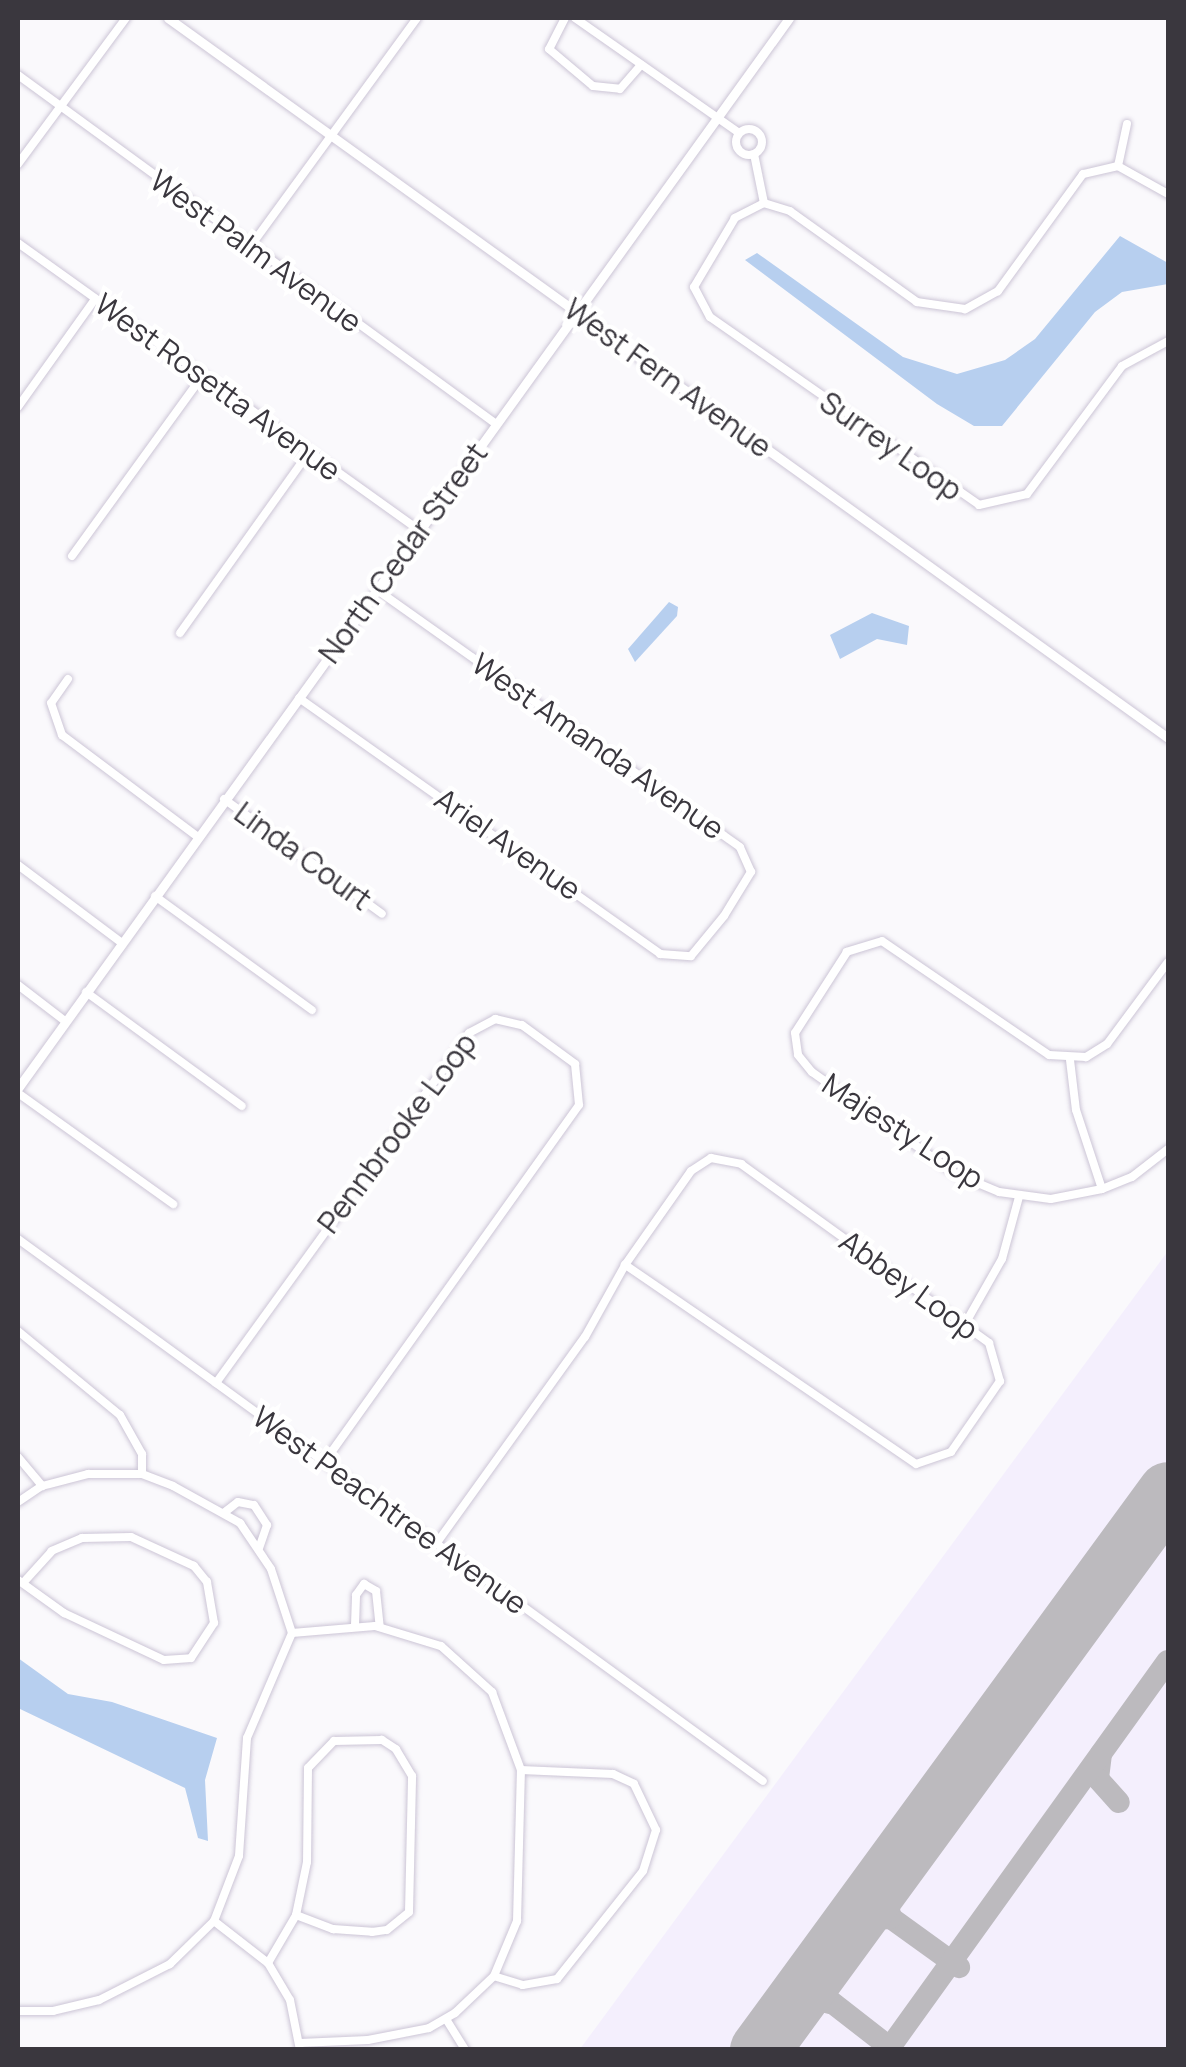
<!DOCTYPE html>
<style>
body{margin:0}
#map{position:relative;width:1186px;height:2067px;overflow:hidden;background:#faf9fc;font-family:Manrope,sans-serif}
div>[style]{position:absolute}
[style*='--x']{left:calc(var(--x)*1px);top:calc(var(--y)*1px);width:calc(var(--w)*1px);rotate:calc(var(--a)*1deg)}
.built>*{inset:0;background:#f4effd}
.water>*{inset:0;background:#b7cfef}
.taxiway>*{height:22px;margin:-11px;padding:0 11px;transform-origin:11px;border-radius:11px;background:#bcbabe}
.runway>*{height:60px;margin:-30px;padding:0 30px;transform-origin:30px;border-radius:30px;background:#bcbabe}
.roads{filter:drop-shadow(0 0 2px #ccc5d6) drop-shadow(0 0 2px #ccc5d6)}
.minor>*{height:8px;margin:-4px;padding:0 4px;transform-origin:4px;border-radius:4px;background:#fff}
.minor>.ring{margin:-4px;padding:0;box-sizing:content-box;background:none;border:8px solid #fff;border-radius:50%}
.tertiary>*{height:9px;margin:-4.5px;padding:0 4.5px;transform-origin:4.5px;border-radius:4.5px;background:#fff}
span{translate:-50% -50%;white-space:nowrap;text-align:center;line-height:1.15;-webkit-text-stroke:9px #fff;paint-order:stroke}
.street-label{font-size:30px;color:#3a373e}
.frame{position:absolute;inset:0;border:20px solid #3a373e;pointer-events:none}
</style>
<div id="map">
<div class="built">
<i style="clip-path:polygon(1168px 1251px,1168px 2049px,580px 2049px)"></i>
</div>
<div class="water">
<i style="clip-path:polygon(1120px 236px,1168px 263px,1168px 284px,1122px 292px,1095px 312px,1002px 426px,974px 426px,937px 404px,745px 260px,757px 253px,903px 357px,957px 374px,1005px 360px,1035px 339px)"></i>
<i style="clip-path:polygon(669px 602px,678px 607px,677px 616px,635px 662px,628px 649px)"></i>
<i style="clip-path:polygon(872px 613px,909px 626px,907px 645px,877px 639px,840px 659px,830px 635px)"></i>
<i style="clip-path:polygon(18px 1658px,68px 1694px,112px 1702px,217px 1738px,205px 1780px,208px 1841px,198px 1838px,185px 1788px,18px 1708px)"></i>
</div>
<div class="taxiway">
<i style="--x:1101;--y:1754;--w:25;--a:97"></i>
<i style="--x:1098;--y:1779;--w:31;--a:48"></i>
<i style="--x:882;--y:1882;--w:37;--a:76"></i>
<i style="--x:891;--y:1918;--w:84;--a:35.8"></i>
<i style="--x:854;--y:1920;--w:37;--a:-3"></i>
<i style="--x:823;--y:1964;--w:33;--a:87"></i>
<i style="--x:825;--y:1997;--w:86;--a:37.9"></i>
<i style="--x:792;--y:2006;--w:24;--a:-17"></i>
<i style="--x:815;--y:1999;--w:16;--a:15"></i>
<i style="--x:888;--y:2050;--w:479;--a:-54.3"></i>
</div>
<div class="runway">
<i style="--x:760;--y:2050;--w:691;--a:-53.83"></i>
</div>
<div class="roads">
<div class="minor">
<i style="--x:565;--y:18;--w:35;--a:117"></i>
<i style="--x:549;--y:49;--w:57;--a:40.1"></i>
<i style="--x:593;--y:86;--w:27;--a:6"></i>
<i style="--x:620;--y:89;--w:32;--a:-49"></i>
<i style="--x:575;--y:18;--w:200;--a:35"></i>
<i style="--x:18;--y:75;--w:592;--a:36.13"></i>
<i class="ring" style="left:736px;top:129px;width:18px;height:18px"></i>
<i style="--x:754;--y:154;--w:50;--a:78.5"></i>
<i style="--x:18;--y:164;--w:182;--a:-53.5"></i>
<i style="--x:1118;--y:166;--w:43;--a:-77.9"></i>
<i style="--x:1168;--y:194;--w:57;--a:-150.8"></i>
<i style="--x:1118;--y:166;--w:36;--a:167"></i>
<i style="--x:1083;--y:174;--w:145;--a:126"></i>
<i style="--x:998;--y:291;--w:38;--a:151"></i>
<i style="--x:965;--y:309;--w:49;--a:-171.7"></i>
<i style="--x:917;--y:302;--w:156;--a:-144.4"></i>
<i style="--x:790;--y:211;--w:27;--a:-163"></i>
<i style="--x:764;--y:203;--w:33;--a:153"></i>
<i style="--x:735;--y:218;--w:80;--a:120.7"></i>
<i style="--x:694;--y:287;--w:34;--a:62"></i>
<i style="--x:710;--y:317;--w:328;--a:34.9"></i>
<i style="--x:979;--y:505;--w:49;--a:-12.9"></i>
<i style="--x:1027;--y:494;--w:159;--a:-53.4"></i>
<i style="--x:1122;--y:366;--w:52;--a:-28.5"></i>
<i style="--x:18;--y:243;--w:493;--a:35.6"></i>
<i style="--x:250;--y:247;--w:283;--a:-53.9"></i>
<i style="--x:18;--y:407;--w:133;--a:-54.5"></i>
<i style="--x:72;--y:556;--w:223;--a:-54.1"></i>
<i style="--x:180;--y:633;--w:222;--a:-54.5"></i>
<i style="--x:68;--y:679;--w:29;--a:125"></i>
<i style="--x:51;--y:703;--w:34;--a:71"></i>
<i style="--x:62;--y:735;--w:170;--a:36.9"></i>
<i style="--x:299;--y:698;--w:443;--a:35.3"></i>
<i style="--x:660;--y:954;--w:31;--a:4"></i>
<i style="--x:691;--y:956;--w:52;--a:-50.5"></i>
<i style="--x:724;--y:916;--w:52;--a:-58.5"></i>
<i style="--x:751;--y:872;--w:27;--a:-114"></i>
<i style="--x:740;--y:847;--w:445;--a:-144.7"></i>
<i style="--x:224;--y:799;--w:195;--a:36"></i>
<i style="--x:18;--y:865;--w:130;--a:36.9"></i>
<i style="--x:155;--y:896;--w:194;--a:36"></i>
<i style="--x:1168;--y:962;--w:102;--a:126.6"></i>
<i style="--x:1107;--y:1044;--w:25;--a:148"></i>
<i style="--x:1086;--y:1057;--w:37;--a:-177"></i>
<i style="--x:1049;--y:1055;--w:202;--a:-145.7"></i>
<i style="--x:882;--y:941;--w:37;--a:163"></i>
<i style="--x:847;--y:952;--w:96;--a:122.7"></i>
<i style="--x:795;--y:1033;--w:22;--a:82"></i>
<i style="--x:798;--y:1055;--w:22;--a:51"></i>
<i style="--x:812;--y:1072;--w:176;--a:35.3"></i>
<i style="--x:956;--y:1174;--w:47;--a:22.7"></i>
<i style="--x:999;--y:1192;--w:52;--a:7.7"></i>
<i style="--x:1051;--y:1199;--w:52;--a:-11.1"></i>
<i style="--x:1102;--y:1189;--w:32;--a:-22"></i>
<i style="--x:1132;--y:1177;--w:46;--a:-37.9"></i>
<i style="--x:18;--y:985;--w:59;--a:37.5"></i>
<i style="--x:86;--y:992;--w:193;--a:36.2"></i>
<i style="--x:1070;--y:1060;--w:50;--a:83.2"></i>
<i style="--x:1076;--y:1110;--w:83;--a:71.8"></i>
<i style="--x:18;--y:1093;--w:191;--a:35.6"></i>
<i style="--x:18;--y:1239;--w:921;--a:36.04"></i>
<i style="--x:965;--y:1324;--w:75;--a:-60.4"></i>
<i style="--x:1002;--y:1259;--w:64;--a:-74.7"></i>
<i style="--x:18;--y:1331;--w:132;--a:39.5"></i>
<i style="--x:120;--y:1415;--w:45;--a:60.6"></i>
<i style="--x:142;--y:1454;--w:20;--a:90"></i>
<i style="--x:216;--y:1383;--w:432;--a:-54.1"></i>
<i style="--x:469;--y:1033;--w:30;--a:-28"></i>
<i style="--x:495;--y:1019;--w:28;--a:13"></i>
<i style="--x:522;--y:1025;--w:66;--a:36.3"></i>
<i style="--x:575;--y:1064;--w:41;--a:84.4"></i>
<i style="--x:579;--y:1105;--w:439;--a:125.5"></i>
<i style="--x:18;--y:1457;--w:38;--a:50"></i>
<i style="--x:18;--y:1502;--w:29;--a:-34"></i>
<i style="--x:42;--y:1486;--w:48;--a:-14.6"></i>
<i style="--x:88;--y:1474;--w:54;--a:0"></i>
<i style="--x:142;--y:1474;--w:33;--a:21"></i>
<i style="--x:173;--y:1486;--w:77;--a:28.9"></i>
<i style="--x:240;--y:1523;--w:55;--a:56"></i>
<i style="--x:271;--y:1569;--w:67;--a:71.8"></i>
<i style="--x:292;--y:1633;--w:114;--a:113.2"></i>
<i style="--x:247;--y:1738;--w:118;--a:93.9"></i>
<i style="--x:239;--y:1856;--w:70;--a:111"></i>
<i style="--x:214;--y:1921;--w:62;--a:135.7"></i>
<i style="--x:170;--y:1964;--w:80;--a:153.1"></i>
<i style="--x:99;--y:2000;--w:47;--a:166.6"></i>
<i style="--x:53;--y:2011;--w:35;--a:180"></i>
<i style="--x:225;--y:1512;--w:16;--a:-38"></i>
<i style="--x:238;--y:1502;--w:16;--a:11"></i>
<i style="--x:254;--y:1505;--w:24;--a:57"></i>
<i style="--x:267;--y:1525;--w:24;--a:109"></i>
<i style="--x:436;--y:1544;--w:255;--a:-54.3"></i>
<i style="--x:585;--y:1337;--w:82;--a:-60.9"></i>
<i style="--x:625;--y:1265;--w:115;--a:-54.9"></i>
<i style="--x:691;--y:1171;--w:24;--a:-33"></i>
<i style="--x:711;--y:1158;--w:31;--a:11"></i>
<i style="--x:741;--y:1164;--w:306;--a:35.8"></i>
<i style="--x:989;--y:1343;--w:40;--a:74"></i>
<i style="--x:1000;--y:1381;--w:86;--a:124.6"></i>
<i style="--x:951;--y:1452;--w:37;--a:161"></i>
<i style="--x:916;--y:1464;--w:353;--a:-145.6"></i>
<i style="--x:18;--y:1580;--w:57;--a:35.7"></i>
<i style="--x:64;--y:1613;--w:110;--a:25.2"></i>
<i style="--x:164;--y:1660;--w:27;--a:-4"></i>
<i style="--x:191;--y:1658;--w:42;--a:-56.7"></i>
<i style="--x:214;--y:1623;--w:42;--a:-99.7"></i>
<i style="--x:207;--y:1582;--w:21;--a:-129"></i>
<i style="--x:194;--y:1566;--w:69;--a:-155.3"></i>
<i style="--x:131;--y:1537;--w:49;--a:178.8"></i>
<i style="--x:82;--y:1538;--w:33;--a:157"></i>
<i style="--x:52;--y:1551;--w:43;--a:132.2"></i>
<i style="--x:355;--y:1625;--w:30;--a:-88"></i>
<i style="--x:356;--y:1595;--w:14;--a:-54"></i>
<i style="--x:364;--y:1584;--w:14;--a:30"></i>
<i style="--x:376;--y:1591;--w:36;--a:84"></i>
<i style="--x:292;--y:1633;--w:83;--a:-4.8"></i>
<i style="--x:375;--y:1626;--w:69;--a:16.9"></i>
<i style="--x:441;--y:1646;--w:69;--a:42"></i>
<i style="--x:492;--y:1692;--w:83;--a:69.6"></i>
<i style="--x:214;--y:1921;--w:68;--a:37.9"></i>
<i style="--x:268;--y:1963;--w:43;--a:59.3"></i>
<i style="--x:290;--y:2000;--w:51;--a:78.7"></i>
<i style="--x:268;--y:1963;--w:56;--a:-59.7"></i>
<i style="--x:296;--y:1915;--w:40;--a:21"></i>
<i style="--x:333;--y:1929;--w:39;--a:4"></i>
<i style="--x:372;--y:1932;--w:15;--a:-8"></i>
<i style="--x:387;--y:1930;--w:28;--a:-39"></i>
<i style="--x:409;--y:1912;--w:136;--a:-88.7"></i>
<i style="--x:412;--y:1776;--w:31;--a:-121"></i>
<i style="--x:396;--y:1749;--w:17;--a:-147"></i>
<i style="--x:382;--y:1740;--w:48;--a:178.8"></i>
<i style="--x:334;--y:1741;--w:37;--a:134"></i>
<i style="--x:308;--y:1768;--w:94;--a:90.6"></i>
<i style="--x:307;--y:1862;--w:54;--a:101.7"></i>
<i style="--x:446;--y:2019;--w:36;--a:58"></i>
<i style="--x:300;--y:2043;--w:68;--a:-2.5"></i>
<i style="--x:368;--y:2040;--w:62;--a:-11.1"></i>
<i style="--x:429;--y:2028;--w:30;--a:-30"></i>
<i style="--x:455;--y:2013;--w:54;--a:-43.5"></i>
<i style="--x:494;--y:1976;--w:60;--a:-67.3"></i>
<i style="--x:517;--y:1921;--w:151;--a:-88.5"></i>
<i style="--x:521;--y:1770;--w:92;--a:2.5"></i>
<i style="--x:613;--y:1774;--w:23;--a:25"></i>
<i style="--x:634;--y:1784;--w:51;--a:64.4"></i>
<i style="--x:656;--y:1830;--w:43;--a:107.6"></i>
<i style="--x:643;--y:1871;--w:138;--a:128.5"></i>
<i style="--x:557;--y:1979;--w:35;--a:170"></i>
<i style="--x:523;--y:1985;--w:30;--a:-163"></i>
</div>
<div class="tertiary">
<i style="--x:168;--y:18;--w:1232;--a:35.75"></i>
<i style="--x:18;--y:1088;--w:1319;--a:-54.22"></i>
</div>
</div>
<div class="street-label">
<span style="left:256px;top:251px;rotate:36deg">West Palm Avenue</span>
<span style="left:668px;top:378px;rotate:36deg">West Fern Avenue</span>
<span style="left:218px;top:387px;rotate:36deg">West Rosetta Avenue</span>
<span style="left:891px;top:446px;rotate:35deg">Surrey Loop</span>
<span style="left:403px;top:553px;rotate:-54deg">North Cedar Street</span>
<span style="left:598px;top:746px;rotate:35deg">West Amanda Avenue</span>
<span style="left:508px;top:844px;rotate:35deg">Ariel Avenue</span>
<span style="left:303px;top:856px;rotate:36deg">Linda Court</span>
<span style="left:903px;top:1131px;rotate:33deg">Majesty Loop</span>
<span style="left:397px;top:1133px;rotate:-53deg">Pennbrooke Loop</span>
<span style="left:909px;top:1285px;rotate:36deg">Abbey Loop</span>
<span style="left:390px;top:1510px;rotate:36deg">West Peachtree Avenue</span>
</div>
<div class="frame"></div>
</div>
